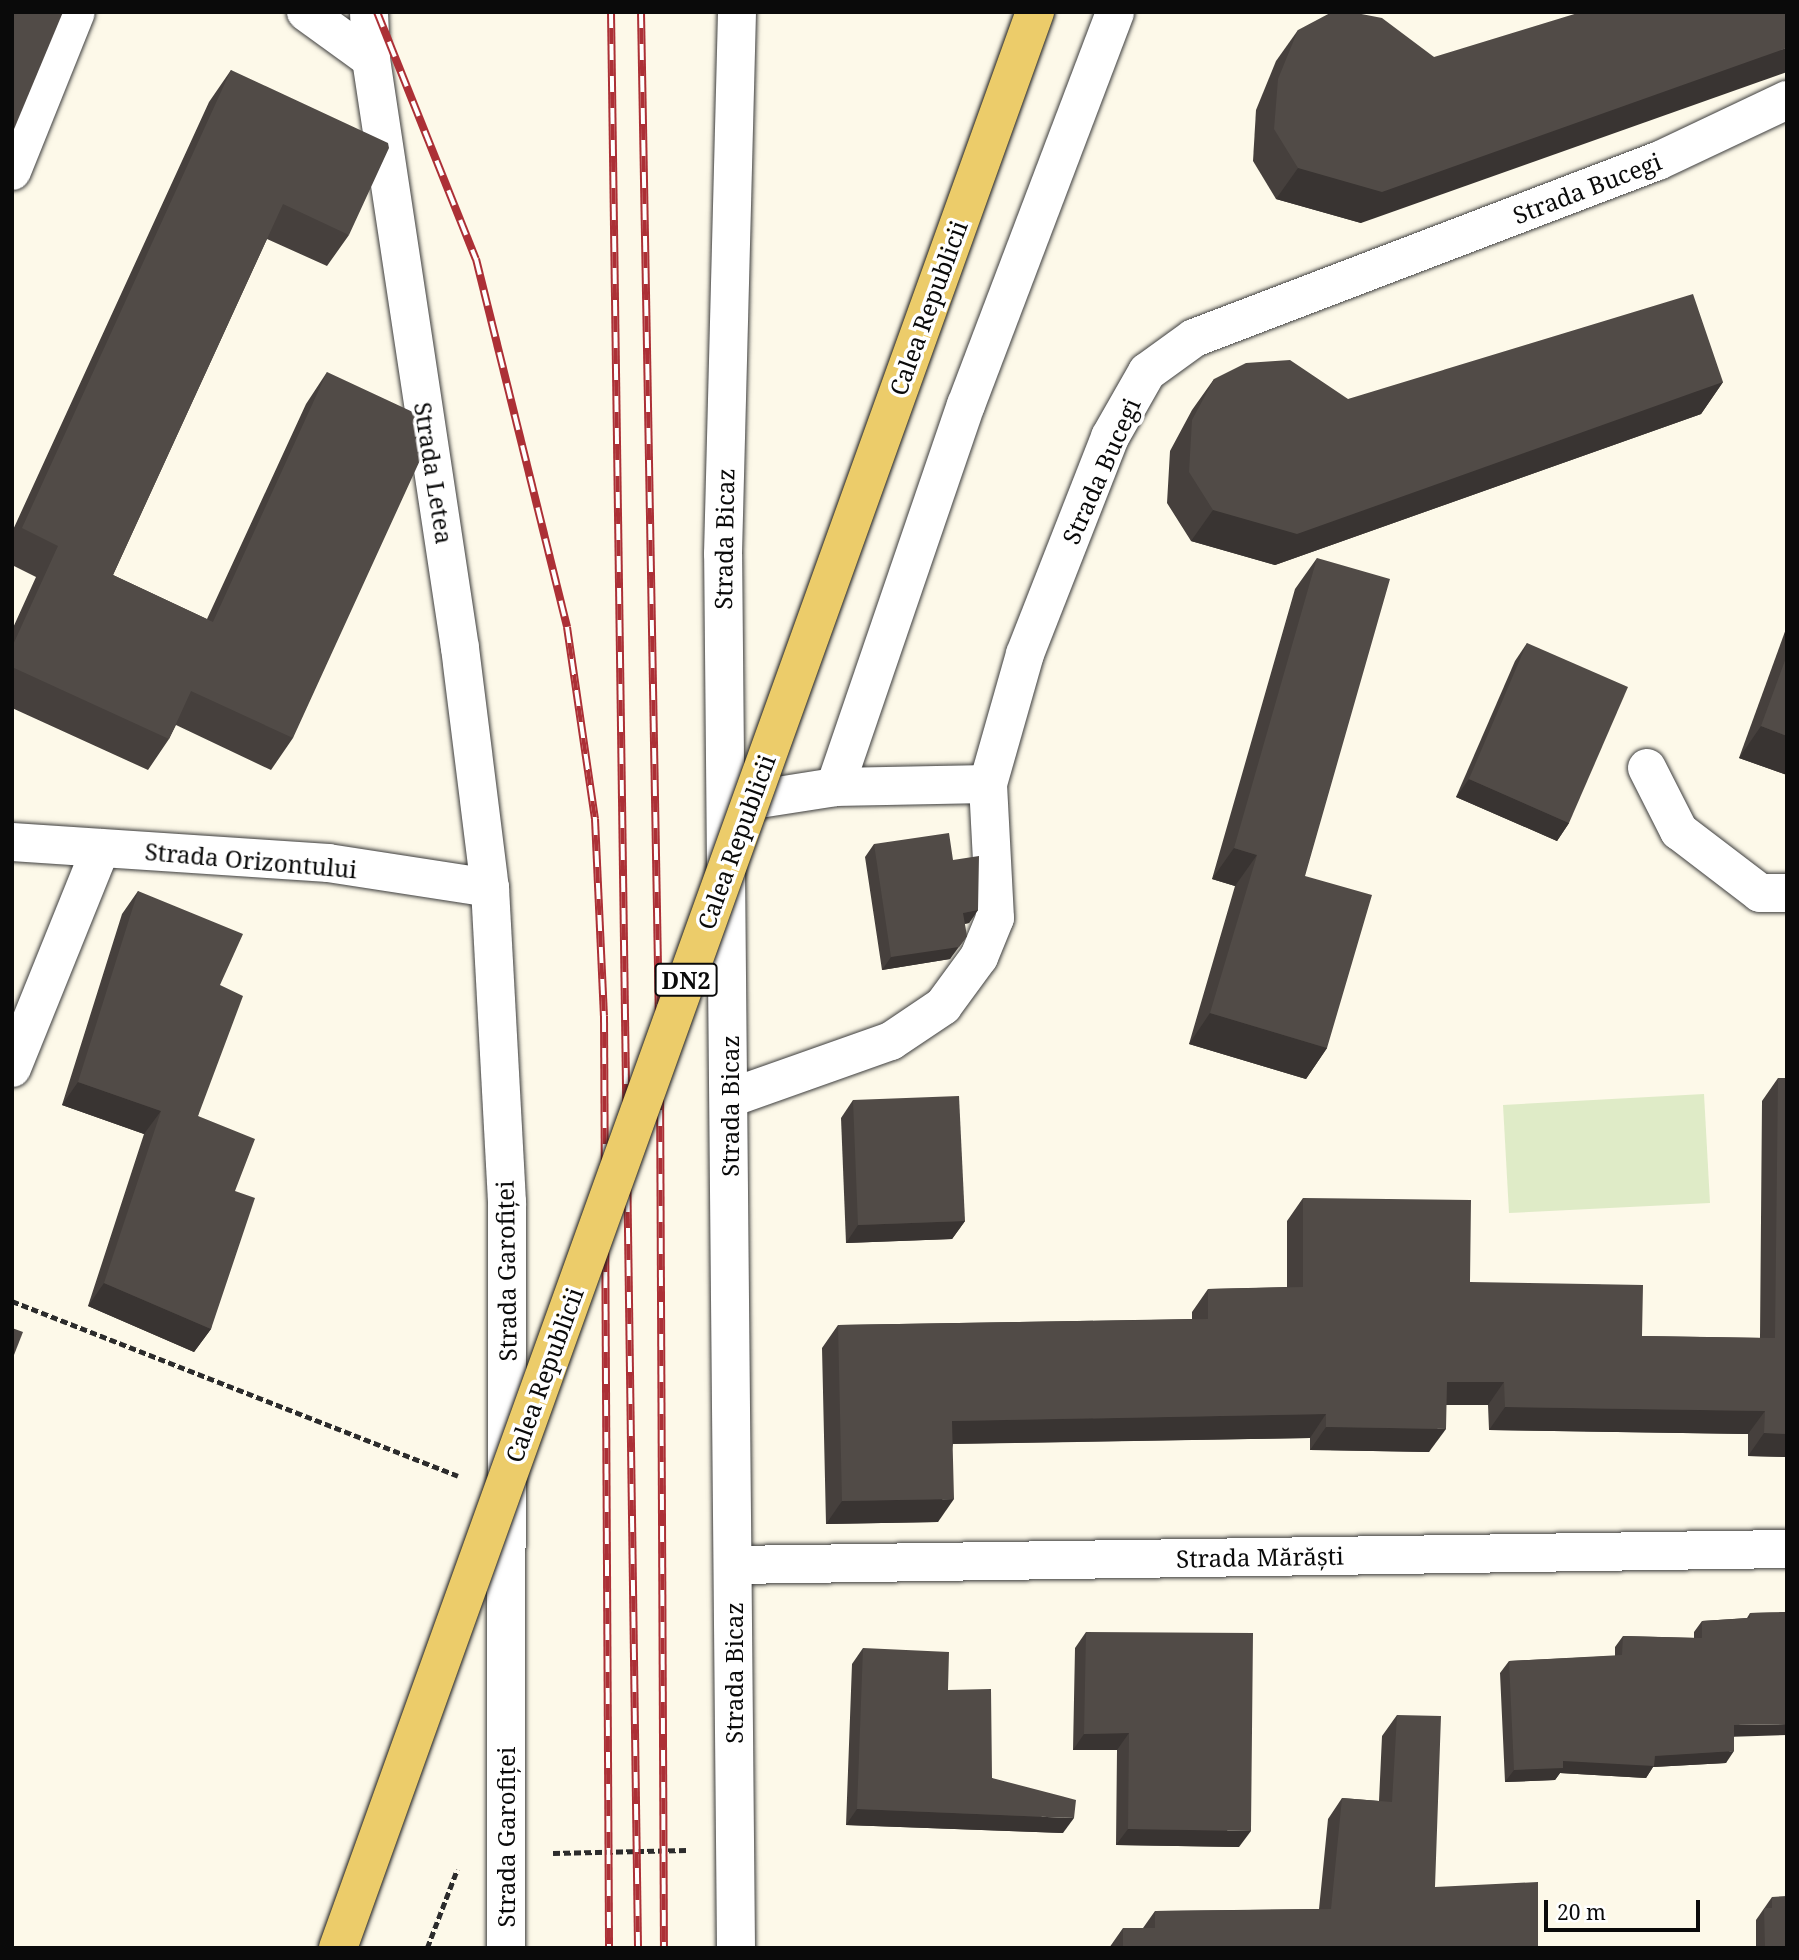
<!DOCTYPE html>
<meta charset="utf-8">
<style>
body{margin:0}
#map{position:relative;width:1799px;height:1960px;overflow:hidden;background:#fdf9e9;font-family:"Noto Serif",serif}
div>[style]{position:absolute}
[style*='--x']{left:calc(var(--x)*1px);top:calc(var(--y)*1px);width:calc(var(--w)*1px);rotate:calc(var(--a)*1deg)}
.pitch>*{inset:0;background:#dfebc7}
.path>*{height:4.5px;margin-top:-2.25px;transform-origin:0;background:repeating-linear-gradient(90deg,#2c2c2c 0 7px,transparent 0 10.5px)}
.roads{filter:drop-shadow(0 0 2px #3d3d3d) drop-shadow(0 0 2px #3d3d3d)}
.minor>*{height:38px;margin:-19px;padding:0 19px;transform-origin:19px;border-radius:19px;background:#fff}
.rail>*{height:8px;margin-top:-4px;transform-origin:0;background:repeating-linear-gradient(90deg,#fff 0 16px,#ac3036 0 32px);box-sizing:border-box;border-block:2px solid #ac3036}
.bridges{filter:drop-shadow(0 0 2px #1b1b1b) drop-shadow(0 0 2px #1b1b1b)}
.major-bridge>*{height:38px;margin:-19px;padding:0 19px;transform-origin:19px;border-radius:19px;background:#eccc6a}
.wall>*{inset:0;background:#46403d}
.shaded-wall>*{inset:0;background:#393432}
.building>*{inset:0;background:#514b47}
span{translate:-50% -50%;white-space:nowrap;text-align:center;line-height:1.15;-webkit-text-stroke:7px #fff;paint-order:stroke}
.shield-label span{padding:2px 5px;background:#fff;border:2px solid;border-radius:5px;-webkit-text-stroke-width:0}
.shield-label{font-size:23px;color:#0a0a0a;font-weight:700}
.street-label{font-size:24px;color:#0a0a0a}
.frame{position:absolute;inset:0;border:14px solid #0a0a0a;pointer-events:none}
.scale{position:absolute;left:1544px;top:1900px;width:156px;height:32px;box-sizing:border-box;border:4px solid #0a0a0a;border-top:0;padding-left:9px;font-size:21px;line-height:24px;white-space:nowrap;color:#0a0a0a;-webkit-text-stroke:5px #fff;paint-order:stroke}
</style>
<div id="map">
<div class="pitch">
<i style="clip-path:polygon(1704px 1094px,1710px 1203px,1509px 1213px,1503px 1105px)"></i>
</div>
<div class="path">
<i style="--x:12;--y:1301;--w:479;--a:21.4"></i>
<i style="--x:553;--y:1853;--w:134;--a:-1.3"></i>
<i style="--x:427;--y:1948;--w:84;--a:-69"></i>
</div>
<div class="roads">
<div class="minor">
<i style="--x:306;--y:12;--w:80;--a:35.9"></i>
<i style="--x:371;--y:59;--w:596;--a:81.41"></i>
<i style="--x:460;--y:648;--w:242;--a:82.9"></i>
<i style="--x:490;--y:888;--w:314;--a:86.9"></i>
<i style="--x:507;--y:1202;--w:746;--a:90.08"></i>
<i style="--x:369;--y:12;--w:47;--a:87.6"></i>
<i style="--x:12;--y:171;--w:171;--a:-68.1"></i>
<i style="--x:1647;--y:768;--w:71;--a:63.1"></i>
<i style="--x:1679;--y:831;--w:102;--a:37.4"></i>
<i style="--x:1760;--y:893;--w:27;--a:0"></i>
<i style="--x:835;--y:787;--w:404;--a:-71.1"></i>
<i style="--x:966;--y:405;--w:420;--a:-69.2"></i>
<i style="--x:727;--y:804;--w:109;--a:-8.9"></i>
<i style="--x:835;--y:787;--w:153;--a:-1.1"></i>
<i style="--x:988;--y:784;--w:135;--a:-74.1"></i>
<i style="--x:1025;--y:654;--w:233;--a:-68.6"></i>
<i style="--x:1110;--y:437;--w:75;--a:-60.4"></i>
<i style="--x:1147;--y:372;--w:58;--a:-35.9"></i>
<i style="--x:1194;--y:338;--w:497;--a:-20.9"></i>
<i style="--x:1658;--y:161;--w:143;--a:-25.3"></i>
<i style="--x:12;--y:842;--w:317;--a:3.8"></i>
<i style="--x:328;--y:863;--w:164;--a:8.8"></i>
<i style="--x:12;--y:1068;--w:237;--a:-68"></i>
<i style="--x:730;--y:1098;--w:171;--a:-19.5"></i>
<i style="--x:891;--y:1041;--w:63;--a:-33.9"></i>
<i style="--x:943;--y:1006;--w:61;--a:-53.7"></i>
<i style="--x:979;--y:957;--w:42;--a:-67.7"></i>
<i style="--x:995;--y:918;--w:134;--a:-93"></i>
<i style="--x:733;--y:1565;--w:1054;--a:-0.87"></i>
<i style="--x:736;--y:1948;--w:1394;--a:-90.53"></i>
<i style="--x:723;--y:554;--w:542;--a:-88.52"></i>
</div>
</div>
<div class="rail">
<i style="--x:377;--y:12;--w:266;--a:68.2"></i>
<i style="--x:476;--y:259;--w:379;--a:76.1"></i>
<i style="--x:567;--y:627;--w:194;--a:81.7"></i>
<i style="--x:595;--y:819;--w:197;--a:87.4"></i>
<i style="--x:604;--y:1016;--w:932;--a:89.69"></i>
<i style="--x:611;--y:12;--w:1936;--a:89.2"></i>
<i style="--x:641;--y:12;--w:1066;--a:88.98"></i>
<i style="--x:660;--y:1078;--w:870;--a:89.74"></i>
</div>
<div class="bridges">
<div class="major-bridge">
<i style="--x:338;--y:1948;--w:2058;--a:-70.2"></i>
</div>
</div>
<div class="wall">
<i style="clip-path:polygon(1298px 30px,1434px 57px,1361px 223px,1276px 199px,1253px 161px,1256px 110px,1276px 61px)"></i>
<i style="clip-path:polygon(231px 70px,349px 235px,327px 266px,267px 239px,113px 575px,207px 619px,306px 404px,327px 372px,293px 738px,271px 770px,176px 725px,169px 739px,148px 770px,12px 708px,12px 630px,36px 577px,12px 565px,12px 532px,209px 102px)"></i>
<i style="clip-path:polygon(1214px 379px,1348px 399px,1723px 382px,1701px 414px,1275px 565px,1191px 541px,1167px 503px,1170px 451px,1192px 410px)"></i>
<i style="clip-path:polygon(1317px 558px,1305px 876px,1327px 1048px,1306px 1079px,1189px 1044px,1235px 886px,1212px 879px,1295px 589px)"></i>
<i style="clip-path:polygon(1787px 626px,1787px 775px,1739px 758px)"></i>
<i style="clip-path:polygon(1527px 643px,1569px 823px,1557px 841px,1456px 797px,1515px 661px)"></i>
<i style="clip-path:polygon(874px 844px,953px 860px,978px 910px,969px 923px,965px 924px,950px 959px,882px 970px,865px 857px)"></i>
<i style="clip-path:polygon(138px 891px,220px 985px,198px 1116px,235px 1191px,211px 1329px,194px 1352px,88px 1306px,144px 1134px,62px 1105px,122px 914px)"></i>
<i style="clip-path:polygon(1778px 1078px,1787px 1457px,1748px 1456px,1748px 1434px,1489px 1430px,1488px 1405px,1446px 1405px,1429px 1452px,1310px 1450px,1310px 1438px,953px 1444px,938px 1522px,826px 1524px,822px 1348px,838px 1325px,1192px 1319px,1192px 1312px,1208px 1289px,1287px 1287px,1287px 1221px,1303px 1198px,1470px 1282px,1642px 1336px,1760px 1338px,1762px 1101px)"></i>
<i style="clip-path:polygon(853px 1100px,965px 1221px,952px 1239px,846px 1243px,841px 1118px)"></i>
<i style="clip-path:polygon(1787px 1612px,1734px 1737px,1726px 1763px,1653px 1767px,1646px 1778px,1560px 1773px,1555px 1780px,1505px 1782px,1500px 1673px,1509px 1661px,1615px 1656px,1615px 1647px,1623px 1636px,1694px 1638px,1694px 1632px,1702px 1621px,1747px 1618px,1750px 1613px)"></i>
<i style="clip-path:polygon(1086px 1632px,1239px 1847px,1116px 1845px,1117px 1750px,1073px 1750px,1075px 1648px)"></i>
<i style="clip-path:polygon(863px 1648px,948px 1690px,992px 1778px,1063px 1833px,846px 1825px,852px 1664px)"></i>
<i style="clip-path:polygon(1397px 1715px,1435px 1887px,1538px 1948px,1109px 1948px,1123px 1928px,1143px 1928px,1155px 1911px,1319px 1909px,1328px 1819px,1342px 1798px,1379px 1801px,1382px 1736px)"></i>
<i style="clip-path:polygon(1772px 1897px,1787px 1948px,1756px 1948px,1756px 1920px)"></i>
</div>
<div class="shaded-wall">
<i style="clip-path:polygon(1787px 48px,1787px 72px,1361px 223px,1276px 199px,1298px 168px)"></i>
<i style="clip-path:polygon(1723px 382px,1701px 414px,1275px 565px,1191px 541px,1213px 510px)"></i>
<i style="clip-path:polygon(1761px 726px,1787px 736px,1787px 775px,1739px 758px)"></i>
<i style="clip-path:polygon(1469px 779px,1569px 823px,1557px 841px,1456px 797px)"></i>
<i style="clip-path:polygon(1234px 848px,1257px 855px,1235px 886px,1212px 879px)"></i>
<i style="clip-path:polygon(978px 910px,969px 923px,954px 925px,963px 913px)"></i>
<i style="clip-path:polygon(967px 936px,950px 959px,882px 970px,891px 957px)"></i>
<i style="clip-path:polygon(1210px 1013px,1327px 1048px,1306px 1079px,1189px 1044px)"></i>
<i style="clip-path:polygon(78px 1082px,161px 1111px,144px 1134px,62px 1105px)"></i>
<i style="clip-path:polygon(965px 1221px,952px 1239px,846px 1243px,858px 1225px)"></i>
<i style="clip-path:polygon(104px 1283px,211px 1329px,194px 1352px,88px 1306px)"></i>
<i style="clip-path:polygon(1447px 1382px,1504px 1382px,1488px 1405px,1431px 1405px)"></i>
<i style="clip-path:polygon(1505px 1407px,1765px 1411px,1748px 1434px,1489px 1430px)"></i>
<i style="clip-path:polygon(1326px 1414px,1310px 1438px,936px 1444px,952px 1421px)"></i>
<i style="clip-path:polygon(1326px 1427px,1446px 1429px,1429px 1452px,1310px 1450px)"></i>
<i style="clip-path:polygon(1764px 1433px,1787px 1434px,1787px 1457px,1748px 1456px)"></i>
<i style="clip-path:polygon(954px 1499px,938px 1522px,826px 1524px,842px 1501px)"></i>
<i style="clip-path:polygon(1787px 1724px,1787px 1735px,1726px 1737px,1734px 1725px)"></i>
<i style="clip-path:polygon(1129px 1733px,1117px 1750px,1073px 1750px,1084px 1734px)"></i>
<i style="clip-path:polygon(1734px 1751px,1726px 1763px,1653px 1767px,1646px 1778px,1560px 1773px,1555px 1780px,1505px 1782px,1514px 1770px,1563px 1761px)"></i>
<i style="clip-path:polygon(857px 1809px,1074px 1818px,1063px 1833px,846px 1825px)"></i>
<i style="clip-path:polygon(1128px 1829px,1251px 1831px,1239px 1847px,1116px 1845px)"></i>
</div>
<div class="building">
<i style="clip-path:polygon(12px 12px,63px 12px,12px 134px)"></i>
<i style="clip-path:polygon(1332px 12px,1351px 12px,1382px 18px,1434px 57px,1581px 12px,1787px 12px,1787px 48px,1382px 192px,1298px 168px,1274px 129px,1278px 79px,1298px 30px)"></i>
<i style="clip-path:polygon(231px 70px,388px 143px,389px 148px,349px 235px,283px 204px,113px 575px,213px 622px,327px 372px,430px 420px,432px 434px,293px 738px,191px 691px,169px 739px,12px 667px,12px 647px,58px 546px,22px 528px)"></i>
<i style="clip-path:polygon(1693px 294px,1723px 382px,1297px 534px,1213px 510px,1189px 472px,1192px 420px,1214px 379px,1246px 363px,1290px 360px,1348px 399px)"></i>
<i style="clip-path:polygon(1317px 558px,1390px 579px,1305px 876px,1372px 895px,1327px 1048px,1210px 1013px,1257px 855px,1234px 848px)"></i>
<i style="clip-path:polygon(1527px 643px,1628px 687px,1569px 823px,1469px 779px)"></i>
<i style="clip-path:polygon(1787px 655px,1787px 736px,1761px 726px)"></i>
<i style="clip-path:polygon(949px 833px,953px 860px,979px 856px,978px 910px,963px 913px,967px 936px,959px 947px,891px 957px,874px 844px)"></i>
<i style="clip-path:polygon(138px 891px,243px 934px,220px 985px,243px 996px,198px 1116px,255px 1139px,235px 1191px,255px 1198px,211px 1329px,104px 1283px,161px 1111px,78px 1082px)"></i>
<i style="clip-path:polygon(1778px 1078px,1787px 1078px,1787px 1434px,1764px 1433px,1765px 1411px,1505px 1407px,1504px 1382px,1447px 1382px,1446px 1429px,1326px 1427px,1326px 1414px,952px 1421px,954px 1499px,842px 1501px,838px 1325px,1208px 1319px,1208px 1289px,1303px 1287px,1303px 1198px,1471px 1200px,1470px 1282px,1643px 1285px,1642px 1336px,1775px 1338px)"></i>
<i style="clip-path:polygon(959px 1096px,965px 1221px,858px 1225px,853px 1100px)"></i>
<i style="clip-path:polygon(12px 1328px,23px 1332px,12px 1360px)"></i>
<i style="clip-path:polygon(1787px 1612px,1787px 1724px,1734px 1725px,1734px 1751px,1655px 1756px,1654px 1766px,1563px 1761px,1563px 1768px,1514px 1770px,1509px 1661px,1622px 1655px,1623px 1636px,1702px 1638px,1702px 1621px,1750px 1618px,1750px 1613px)"></i>
<i style="clip-path:polygon(1086px 1632px,1253px 1633px,1251px 1831px,1128px 1829px,1129px 1733px,1084px 1734px)"></i>
<i style="clip-path:polygon(863px 1648px,949px 1652px,948px 1690px,991px 1689px,992px 1778px,1076px 1800px,1074px 1818px,857px 1809px)"></i>
<i style="clip-path:polygon(1397px 1715px,1441px 1716px,1435px 1887px,1538px 1882px,1538px 1948px,1123px 1948px,1123px 1928px,1155px 1928px,1155px 1911px,1331px 1909px,1342px 1798px,1392px 1802px)"></i>
<i style="clip-path:polygon(1787px 1896px,1787px 1948px,1765px 1948px,1764px 1908px,1772px 1908px,1772px 1897px)"></i>
</div>
<div class="shield-label">
<span style="left:686px;top:980px">DN2</span>
</div>
<div class="street-label">
<span style="left:1587px;top:188px;rotate:-21deg">Strada Bucegi</span>
<span style="left:928px;top:308px;rotate:-70deg">Calea Republicii</span>
<span style="left:1101px;top:471px;rotate:-66deg">Strada Bucegi</span>
<span style="left:434px;top:473px;rotate:81deg">Strada Letea</span>
<span style="left:724px;top:539px;rotate:-89deg">Strada Bicaz</span>
<span style="left:736px;top:842px;rotate:-70deg">Calea Republicii</span>
<span style="left:251px;top:860px;rotate:5deg">Strada Orizontului</span>
<span style="left:730px;top:1106px;rotate:-90deg">Strada Bicaz</span>
<span style="left:506px;top:1271px;rotate:-91deg">Strada Garofiței</span>
<span style="left:544px;top:1375px;rotate:-70deg">Calea Republicii</span>
<span style="left:1260px;top:1557px;rotate:-1deg">Strada Mărăști</span>
<span style="left:734px;top:1673px;rotate:-90deg">Strada Bicaz</span>
<span style="left:506px;top:1837px;rotate:-90deg">Strada Garofiței</span>
</div>
<div class="frame"></div>
<div class="scale">20 m</div>
</div>
